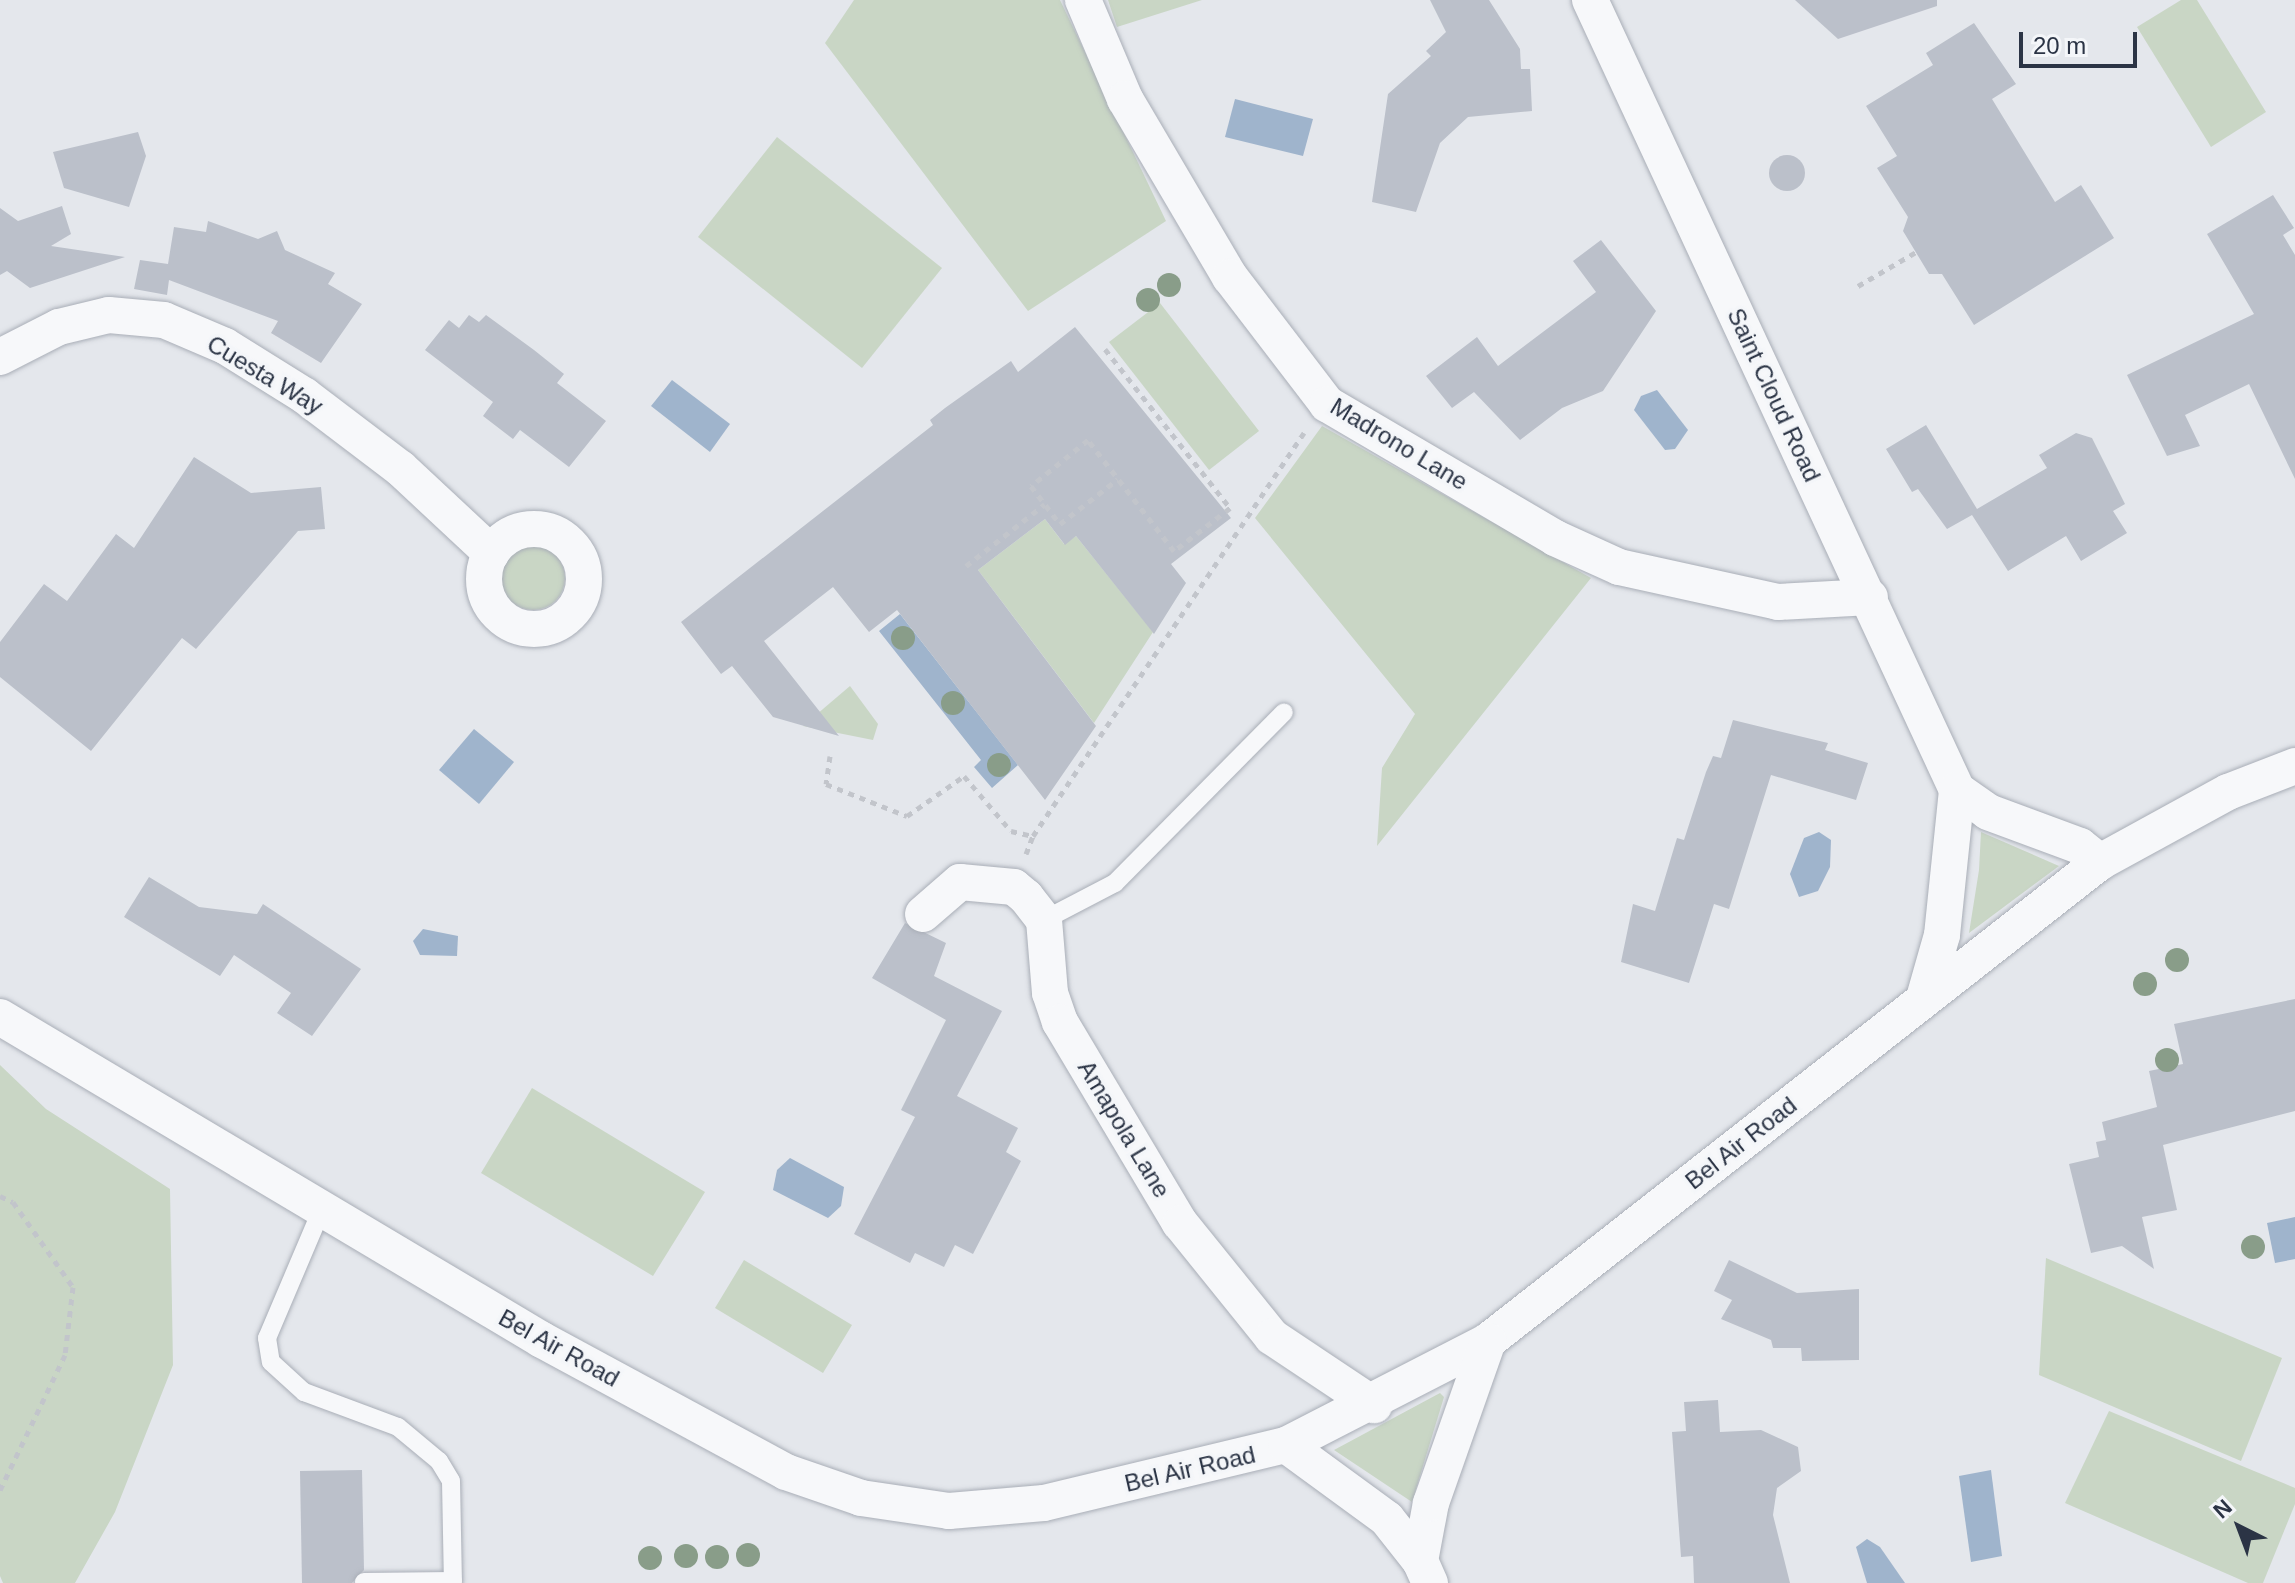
<!DOCTYPE html>
<style>
body{margin:0}
#map{position:relative;width:2295px;height:1583px;overflow:hidden;background:#e4e7ec;font-family:Helvetica,sans-serif}
div>[style]{position:absolute}
[style*='--x']{left:calc(var(--x)*1px);top:calc(var(--y)*1px);width:calc(var(--w)*1px);rotate:calc(var(--a)*1deg)}
.green>*{inset:0;background:#c9d6c5}
.round{border-radius:50%}
.water>*{inset:0;background:#9fb4cc}
.building>*{inset:0;background:#bbc0ca}
.path>*{height:5px;margin-top:-2.5px;transform-origin:0;background:repeating-linear-gradient(90deg,#c2c5cb 0 6px,transparent 0 12px)}
.roads{filter:drop-shadow(0 0 2px #a9aeb7) drop-shadow(0 0 2px #a9aeb7)}
.lane>*{height:18px;margin:-9px;padding:0 9px;transform-origin:9px;border-radius:9px;background:#f7f8fa}
.street>*{height:36px;margin:-18px;padding:0 18px;transform-origin:18px;border-radius:18px;background:#f7f8fa}
.street>.ring{margin:-18px;padding:0;box-sizing:content-box;background:none;border:36px solid #f7f8fa;border-radius:50%}
.trees>*{width:24px;height:24px;margin:-12px;border-radius:50%;background:#899d89}
span{translate:-50% -50%;white-space:nowrap;text-align:center;line-height:1.15;-webkit-text-stroke:7px #f4f6f9;paint-order:stroke}
.street-label{font-size:24px;color:#2b3445}
.north{position:absolute;left:2199px;top:1487px;width:80px;height:80px;-webkit-text-stroke:6px #f4f6f9;paint-order:stroke;rotate:318deg;font-size:22px;font-weight:700;line-height:32px;text-align:center;color:#2b3445}
.north::after{content:'';display:block;margin:auto;width:28px;height:36px;background:#2b3445;clip-path:polygon(50% 0,100% 100%,50% 72%,0 100%)}
.scale{position:absolute;left:2019px;top:32px;width:118px;height:36px;box-sizing:border-box;border:4px solid #2b3445;border-top:0;padding-left:10px;font-size:24px;line-height:28px;white-space:nowrap;color:#2b3445;-webkit-text-stroke:6px #f4f6f9;paint-order:stroke}
</style>
<div id="map">
<div class="green">
<i style="clip-path:polygon(854px 0,1060px 0,1166px 221px,1028px 311px,825px 43px)"></i>
<i style="clip-path:polygon(1108px 0,1202px 0,1117px 27px)"></i>
<i style="clip-path:polygon(2181px 0,2197px 0,2266px 112px,2211px 147px,2137px 27px)"></i>
<i style="clip-path:polygon(777px 137px,942px 268px,862px 368px,698px 237px)"></i>
<i style="clip-path:polygon(1160px 303px,1259px 431px,1209px 470px,1109px 342px)"></i>
<i style="clip-path:polygon(1322px 426px,1591px 578px,1377px 846px,1382px 768px,1415px 714px,1255px 518px)"></i>
<i style="clip-path:polygon(1045px 519px,1064px 544px,1076px 536px,1153px 632px,1094px 723px,978px 570px)"></i>
<i class="round" style="left:501px;top:546px;width:64px;height:64px"></i>
<i style="clip-path:polygon(850px 686px,878px 724px,873px 740px,803px 726px)"></i>
<i style="clip-path:polygon(1981px 832px,2059px 866px,1969px 933px,1979px 870px)"></i>
<i style="clip-path:polygon(0 1065px,46px 1109px,170px 1189px,173px 1365px,115px 1512px,75px 1583px,3px 1583px,0 1576px)"></i>
<i style="clip-path:polygon(532px 1088px,705px 1192px,653px 1276px,481px 1173px)"></i>
<i style="clip-path:polygon(2046px 1258px,2282px 1358px,2241px 1461px,2039px 1375px)"></i>
<i style="clip-path:polygon(744px 1260px,852px 1325px,823px 1373px,715px 1308px)"></i>
<i style="clip-path:polygon(1440px 1393px,1444px 1397px,1412px 1502px,1334px 1450px)"></i>
<i style="clip-path:polygon(2109px 1411px,2295px 1488px,2295px 1504px,2263px 1583px,2248px 1583px,2065px 1503px)"></i>
</div>
<div class="water">
<i style="clip-path:polygon(1235px 99px,1313px 119px,1303px 156px,1225px 137px)"></i>
<i style="clip-path:polygon(672px 380px,730px 424px,710px 452px,651px 406px)"></i>
<i style="clip-path:polygon(1657px 390px,1688px 430px,1675px 449px,1665px 450px,1634px 410px,1641px 396px)"></i>
<i style="clip-path:polygon(900px 614px,1018px 765px,992px 788px,974px 767px,981px 760px,879px 631px)"></i>
<i style="clip-path:polygon(474px 729px,514px 762px,479px 804px,439px 770px)"></i>
<i style="clip-path:polygon(1819px 832px,1831px 840px,1830px 867px,1818px 891px,1799px 897px,1790px 874px,1804px 838px)"></i>
<i style="clip-path:polygon(423px 929px,458px 936px,457px 956px,420px 955px,413px 941px)"></i>
<i style="clip-path:polygon(790px 1158px,844px 1187px,841px 1206px,828px 1218px,773px 1190px,777px 1170px)"></i>
<i style="clip-path:polygon(2295px 1217px,2295px 1259px,2275px 1263px,2267px 1223px)"></i>
<i style="clip-path:polygon(1991px 1470px,2002px 1556px,1971px 1562px,1959px 1476px)"></i>
<i style="clip-path:polygon(1867px 1539px,1880px 1547px,1905px 1583px,1867px 1583px,1856px 1547px)"></i>
</div>
<div class="building">
<i style="clip-path:polygon(1430px 0,1489px 0,1520px 49px,1521px 69px,1530px 69px,1532px 111px,1468px 117px,1440px 143px,1416px 212px,1372px 202px,1388px 94px,1431px 56px,1426px 51px,1446px 32px)"></i>
<i style="clip-path:polygon(1795px 0,1937px 0,1937px 6px,1838px 39px)"></i>
<i style="clip-path:polygon(1974px 23px,2016px 84px,1992px 99px,2055px 202px,2081px 185px,2114px 238px,1974px 325px,1942px 274px,1929px 274px,1903px 231px,1908px 217px,1877px 168px,1897px 156px,1866px 106px,1933px 65px,1926px 53px)"></i>
<i style="clip-path:polygon(138px 132px,146px 156px,129px 207px,64px 188px,53px 152px)"></i>
<i class="round" style="left:1769px;top:155px;width:36px;height:36px"></i>
<i style="clip-path:polygon(2273px 195px,2294px 228px,2283px 235px,2295px 255px,2295px 479px,2249px 384px,2185px 415px,2200px 446px,2167px 456px,2127px 375px,2254px 314px,2207px 234px)"></i>
<i style="clip-path:polygon(62px 206px,71px 234px,51px 246px,125px 257px,30px 288px,7px 271px,0 275px,0 208px,18px 221px)"></i>
<i style="clip-path:polygon(208px 221px,258px 239px,277px 231px,285px 250px,335px 273px,328px 284px,362px 304px,321px 363px,271px 333px,278px 321px,169px 280px,167px 295px,134px 289px,140px 260px,168px 264px,174px 227px,206px 232px)"></i>
<i style="clip-path:polygon(1601px 240px,1656px 311px,1603px 391px,1562px 408px,1520px 440px,1474px 392px,1452px 408px,1426px 376px,1477px 337px,1498px 366px,1596px 292px,1573px 261px)"></i>
<i style="clip-path:polygon(469px 315px,479px 322px,486px 315px,534px 350px,564px 374px,557px 383px,606px 421px,569px 467px,520px 430px,513px 439px,483px 416px,493px 402px,425px 350px,449px 320px,459px 328px)"></i>
<i style="clip-path:polygon(1075px 327px,1231px 518px,1171px 564px,1186px 583px,1154px 634px,1076px 536px,1065px 545px,1045px 519px,978px 570px,1096px 726px,1045px 800px,897px 610px,869px 632px,833px 587px,764px 641px,839px 736px,773px 717px,732px 666px,721px 674px,681px 622px,933px 425px,930px 420px,945px 408px,1011px 361px,1018px 372px)"></i>
<i style="clip-path:polygon(1926px 425px,1977px 509px,2047px 468px,2039px 455px,2076px 433px,2092px 438px,2125px 504px,2113px 511px,2127px 533px,2081px 561px,2066px 536px,2008px 571px,1972px 515px,1947px 529px,1918px 489px,1912px 492px,1886px 449px)"></i>
<i style="clip-path:polygon(194px 457px,251px 493px,321px 487px,325px 529px,298px 531px,196px 649px,182px 638px,91px 751px,0 677px,0 642px,44px 584px,67px 601px,116px 534px,134px 548px)"></i>
<i style="clip-path:polygon(1733px 720px,1828px 743px,1825px 750px,1868px 763px,1856px 800px,1771px 775px,1729px 909px,1714px 904px,1689px 983px,1621px 962px,1633px 904px,1655px 911px,1677px 838px,1684px 840px,1706px 772px,1713px 756px,1721px 758px)"></i>
<i style="clip-path:polygon(149px 877px,199px 907px,257px 914px,263px 904px,361px 969px,312px 1036px,277px 1013px,291px 993px,234px 955px,220px 976px,124px 917px)"></i>
<i style="clip-path:polygon(905px 923px,946px 943px,934px 976px,1002px 1011px,957px 1096px,1018px 1128px,1006px 1152px,1021px 1161px,973px 1254px,955px 1245px,944px 1267px,915px 1253px,910px 1263px,854px 1234px,915px 1117px,901px 1110px,946px 1020px,872px 978px)"></i>
<i style="clip-path:polygon(2295px 999px,2295px 1111px,2163px 1145px,2177px 1210px,2142px 1217px,2154px 1269px,2122px 1246px,2091px 1253px,2069px 1164px,2099px 1157px,2096px 1142px,2106px 1140px,2102px 1122px,2157px 1107px,2149px 1071px,2183px 1064px,2174px 1024px)"></i>
<i style="clip-path:polygon(1729px 1260px,1797px 1293px,1859px 1289px,1859px 1360px,1802px 1361px,1801px 1348px,1773px 1348px,1771px 1340px,1721px 1319px,1732px 1300px,1714px 1291px)"></i>
<i style="clip-path:polygon(1718px 1400px,1720px 1432px,1761px 1430px,1798px 1447px,1801px 1471px,1777px 1488px,1773px 1515px,1790px 1583px,1694px 1583px,1693px 1556px,1681px 1557px,1672px 1432px,1686px 1431px,1684px 1402px)"></i>
<i style="clip-path:polygon(362px 1470px,364px 1570px,352px 1583px,302px 1583px,300px 1471px)"></i>
</div>
<div class="path">
<i style="--x:1858;--y:286;--w:67;--a:-30.4"></i>
<i style="--x:1105;--y:349;--w:202;--a:51.8"></i>
<i style="--x:1230;--y:508;--w:71;--a:142.5"></i>
<i style="--x:1174;--y:551;--w:140;--a:-127.8"></i>
<i style="--x:1088;--y:440;--w:73;--a:141.1"></i>
<i style="--x:1031;--y:486;--w:48;--a:52.7"></i>
<i style="--x:1060;--y:524;--w:73;--a:-37.8"></i>
<i style="--x:966;--y:566;--w:100;--a:-38.1"></i>
<i style="--x:830;--y:756;--w:28;--a:98"></i>
<i style="--x:826;--y:784;--w:87;--a:21.6"></i>
<i style="--x:907;--y:816;--w:70;--a:-35.1"></i>
<i style="--x:964;--y:776;--w:72;--a:49.5"></i>
<i style="--x:1011;--y:831;--w:23;--a:13"></i>
<i style="--x:1033;--y:836;--w:486;--a:-56.1"></i>
<i style="--x:1026;--y:854;--w:19;--a:-69"></i>
<i style="--x:0;--y:1196;--w:14;--a:25"></i>
<i style="--x:13;--y:1202;--w:104;--a:54.8"></i>
<i style="--x:73;--y:1287;--w:68;--a:96.7"></i>
<i style="--x:65;--y:1355;--w:150;--a:115.7"></i>
</div>
<div class="roads">
<div class="lane">
<i style="--x:1044;--y:920;--w:80;--a:-27.5"></i>
<i style="--x:1115;--y:883;--w:240;--a:-45.3"></i>
<i style="--x:321;--y:1211;--w:138;--a:113"></i>
<i style="--x:267;--y:1338;--w:24;--a:81"></i>
<i style="--x:271;--y:1362;--w:45;--a:42.3"></i>
<i style="--x:304;--y:1392;--w:100;--a:20.4"></i>
<i style="--x:398;--y:1427;--w:53;--a:39.7"></i>
<i style="--x:439;--y:1461;--w:23;--a:59"></i>
<i style="--x:451;--y:1481;--w:100;--a:88.9"></i>
<i style="--x:453;--y:1581;--w:89;--a:179.4"></i>
</div>
<div class="street">
<i style="--x:1083;--y:0;--w:108;--a:67"></i>
<i style="--x:1125;--y:99;--w:207;--a:59.5"></i>
<i style="--x:1230;--y:277;--w:160;--a:52.6"></i>
<i style="--x:1327;--y:404;--w:264;--a:30.4"></i>
<i style="--x:1555;--y:538;--w:70;--a:24.4"></i>
<i style="--x:1619;--y:567;--w:163;--a:12.4"></i>
<i style="--x:1778;--y:602;--w:92;--a:-3.1"></i>
<i style="--x:1590;--y:0;--w:871;--a:65.08"></i>
<i style="--x:1957;--y:790;--w:146;--a:95.9"></i>
<i style="--x:1942;--y:935;--w:66;--a:105.9"></i>
<i style="--x:0;--y:357;--w:66;--a:-27"></i>
<i style="--x:59;--y:327;--w:51;--a:-13.5"></i>
<i style="--x:109;--y:315;--w:55;--a:5.2"></i>
<i style="--x:164;--y:320;--w:66;--a:23.1"></i>
<i style="--x:225;--y:346;--w:94;--a:32"></i>
<i style="--x:305;--y:396;--w:119;--a:37.2"></i>
<i style="--x:400;--y:468;--w:125;--a:43"></i>
<i class="ring" style="left:484px;top:529px;width:64px;height:64px"></i>
<i style="--x:1957;--y:790;--w:38;--a:35"></i>
<i style="--x:1988;--y:812;--w:98;--a:20.3"></i>
<i style="--x:2080;--y:846;--w:26;--a:39"></i>
<i style="--x:923;--y:914;--w:49;--a:-40.9"></i>
<i style="--x:960;--y:882;--w:54;--a:5.3"></i>
<i style="--x:1014;--y:887;--w:16;--a:40"></i>
<i style="--x:1026;--y:897;--w:29;--a:52"></i>
<i style="--x:1044;--y:920;--w:73;--a:85.3"></i>
<i style="--x:1050;--y:993;--w:31;--a:71"></i>
<i style="--x:1060;--y:1022;--w:234;--a:59.2"></i>
<i style="--x:1180;--y:1223;--w:146;--a:51.1"></i>
<i style="--x:1272;--y:1337;--w:123;--a:33.7"></i>
<i style="--x:0;--y:1017;--w:631;--a:30.79"></i>
<i style="--x:542;--y:1340;--w:277;--a:28.4"></i>
<i style="--x:786;--y:1472;--w:79;--a:19.1"></i>
<i style="--x:861;--y:1498;--w:89;--a:8.4"></i>
<i style="--x:949;--y:1511;--w:95;--a:-4.8"></i>
<i style="--x:1044;--y:1503;--w:249;--a:-13.5"></i>
<i style="--x:1286;--y:1445;--w:227;--a:-27.2"></i>
<i style="--x:1488;--y:1341;--w:777;--a:-38.05"></i>
<i style="--x:2100;--y:862;--w:146;--a:-28.7"></i>
<i style="--x:2228;--y:792;--w:72;--a:-21.2"></i>
<i style="--x:1286;--y:1445;--w:125;--a:36.2"></i>
<i style="--x:1387;--y:1519;--w:53;--a:51.8"></i>
<i style="--x:1430;--y:1583;--w:24;--a:-114"></i>
<i style="--x:1420;--y:1561;--w:59;--a:-79.3"></i>
<i style="--x:1431;--y:1503;--w:172;--a:-70.6"></i>
</div>
</div>
<div class="trees">
<i style="left:1169px;top:285px"></i>
<i style="left:1148px;top:300px"></i>
<i style="left:903px;top:638px"></i>
<i style="left:953px;top:703px"></i>
<i style="left:999px;top:765px"></i>
<i style="left:2177px;top:960px"></i>
<i style="left:2145px;top:984px"></i>
<i style="left:2167px;top:1060px"></i>
<i style="left:2253px;top:1247px"></i>
<i style="left:748px;top:1555px"></i>
<i style="left:686px;top:1556px"></i>
<i style="left:717px;top:1557px"></i>
<i style="left:650px;top:1558px"></i>
</div>
<div class="street-label">
<span style="left:265px;top:375px;rotate:31deg">Cuesta Way</span>
<span style="left:1774px;top:395px;rotate:65deg">Saint Cloud Road</span>
<span style="left:1399px;top:444px;rotate:31deg">Madrono Lane</span>
<span style="left:1124px;top:1129px;rotate:59deg">Amapola Lane</span>
<span style="left:1741px;top:1143px;rotate:-38deg">Bel Air Road</span>
<span style="left:559px;top:1348px;rotate:29deg">Bel Air Road</span>
<span style="left:1190px;top:1469px;rotate:-13deg">Bel Air Road</span>
</div>
<div class="north">N</div>
<div class="scale">20 m</div>
</div>
